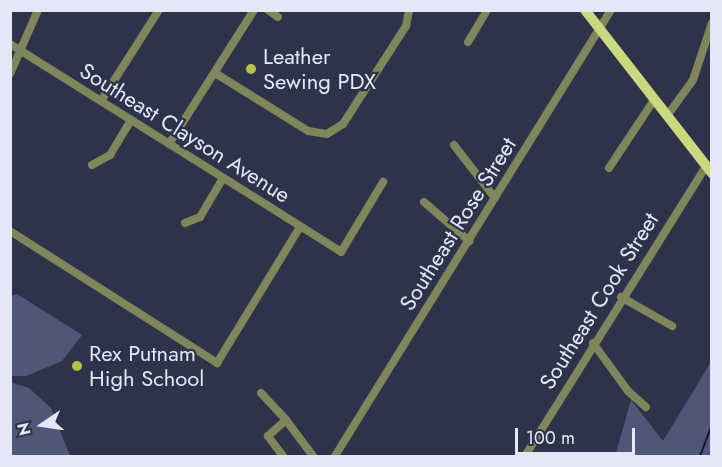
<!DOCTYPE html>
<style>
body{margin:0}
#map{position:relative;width:722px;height:467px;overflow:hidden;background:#2e334a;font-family:Jost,sans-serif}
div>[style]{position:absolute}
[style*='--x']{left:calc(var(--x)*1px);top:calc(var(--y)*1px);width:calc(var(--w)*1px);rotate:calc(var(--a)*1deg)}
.green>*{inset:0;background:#4f5677}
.stream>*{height:2px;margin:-1px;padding:0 1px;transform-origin:1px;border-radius:1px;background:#11143b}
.minor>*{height:8px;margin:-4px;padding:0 4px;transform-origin:4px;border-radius:4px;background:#80865c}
.major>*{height:10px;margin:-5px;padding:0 5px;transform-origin:5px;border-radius:5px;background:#ccd87f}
.dots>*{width:16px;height:16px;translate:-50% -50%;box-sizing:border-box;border:3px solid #2e334a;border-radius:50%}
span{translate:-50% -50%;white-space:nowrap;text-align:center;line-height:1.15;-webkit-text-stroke:4.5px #2e334a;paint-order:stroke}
.poi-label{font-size:22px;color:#e4e7f6}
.left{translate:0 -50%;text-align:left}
.street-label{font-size:22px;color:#e4e7f6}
.frame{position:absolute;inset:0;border:12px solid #e4e7f6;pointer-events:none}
.north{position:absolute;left:12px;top:395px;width:60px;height:60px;-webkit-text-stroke:4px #2e334a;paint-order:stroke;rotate:257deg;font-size:16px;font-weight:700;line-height:24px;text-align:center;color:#e4e7f6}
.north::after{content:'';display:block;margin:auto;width:21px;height:27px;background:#e4e7f6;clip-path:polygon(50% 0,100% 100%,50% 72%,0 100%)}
.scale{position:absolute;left:515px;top:428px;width:120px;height:27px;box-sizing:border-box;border:3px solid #e4e7f6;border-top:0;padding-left:8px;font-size:18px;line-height:21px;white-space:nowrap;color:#e4e7f6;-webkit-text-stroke:4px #2e334a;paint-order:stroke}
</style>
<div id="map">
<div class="green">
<i style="clip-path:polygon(17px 294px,82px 335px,62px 361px,26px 376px,11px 376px,11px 296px)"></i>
<i style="clip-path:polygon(711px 362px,711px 456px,615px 456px,631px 400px,663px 441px)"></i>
<i style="clip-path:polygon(10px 382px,29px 388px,51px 408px,70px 456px,11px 456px)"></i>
</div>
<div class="stream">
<i style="--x:700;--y:456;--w:33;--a:-69"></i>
</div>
<div class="minor">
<i style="--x:268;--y:10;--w:12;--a:35"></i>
<i style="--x:468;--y:42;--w:37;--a:-59"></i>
<i style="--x:10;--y:44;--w:391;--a:32.1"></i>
<i style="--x:341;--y:252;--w:82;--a:-59"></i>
<i style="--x:215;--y:73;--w:110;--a:31.9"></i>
<i style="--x:308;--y:131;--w:19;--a:9"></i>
<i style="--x:327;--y:134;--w:19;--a:-32"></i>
<i style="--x:343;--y:124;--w:117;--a:-57.3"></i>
<i style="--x:406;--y:26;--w:16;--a:-79"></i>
<i style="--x:10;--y:74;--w:70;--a:-66.4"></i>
<i style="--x:101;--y:101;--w:108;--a:-57.5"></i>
<i style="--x:667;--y:116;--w:44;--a:-54.2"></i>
<i style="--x:693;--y:80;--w:60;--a:-71.6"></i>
<i style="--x:169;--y:144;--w:159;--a:-57.6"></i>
<i style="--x:454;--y:145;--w:67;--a:52.3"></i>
<i style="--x:92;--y:165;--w:21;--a:-29"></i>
<i style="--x:110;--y:155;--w:41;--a:-59"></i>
<i style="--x:609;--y:168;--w:82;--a:-56.5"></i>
<i style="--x:424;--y:202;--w:60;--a:40.9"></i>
<i style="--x:185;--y:223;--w:16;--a:-22"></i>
<i style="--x:200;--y:217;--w:45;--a:-59.5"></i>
<i style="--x:10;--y:231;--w:246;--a:32.5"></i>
<i style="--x:217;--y:363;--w:159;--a:-58.6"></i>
<i style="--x:621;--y:297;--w:59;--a:29.6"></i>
<i style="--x:593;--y:343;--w:59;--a:53.9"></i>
<i style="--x:628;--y:391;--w:24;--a:42"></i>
<i style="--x:261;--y:393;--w:37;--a:47"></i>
<i style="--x:283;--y:456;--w:25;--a:-127"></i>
<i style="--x:268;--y:436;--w:24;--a:-42"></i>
<i style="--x:286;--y:420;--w:45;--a:53.1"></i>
<i style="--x:335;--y:456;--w:524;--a:-58.25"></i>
<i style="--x:525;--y:456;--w:342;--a:-58"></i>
</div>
<div class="major">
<i style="--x:585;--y:10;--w:207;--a:52.1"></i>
</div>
<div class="dots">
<i style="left:251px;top:69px;background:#b5c249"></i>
<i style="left:77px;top:366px;background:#b5c249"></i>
</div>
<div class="poi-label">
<span class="left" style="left:263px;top:69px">Leather<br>Sewing PDX</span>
<span class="left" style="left:89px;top:366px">Rex Putnam<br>High School</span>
</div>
<div class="street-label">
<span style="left:185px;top:133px;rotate:32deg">Southeast Clayson Avenue</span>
<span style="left:458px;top:224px;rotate:-58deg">Southeast Rose Street</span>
<span style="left:599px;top:301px;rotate:-58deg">Southeast Cook Street</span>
</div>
<div class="frame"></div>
<div class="north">N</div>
<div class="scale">100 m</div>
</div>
